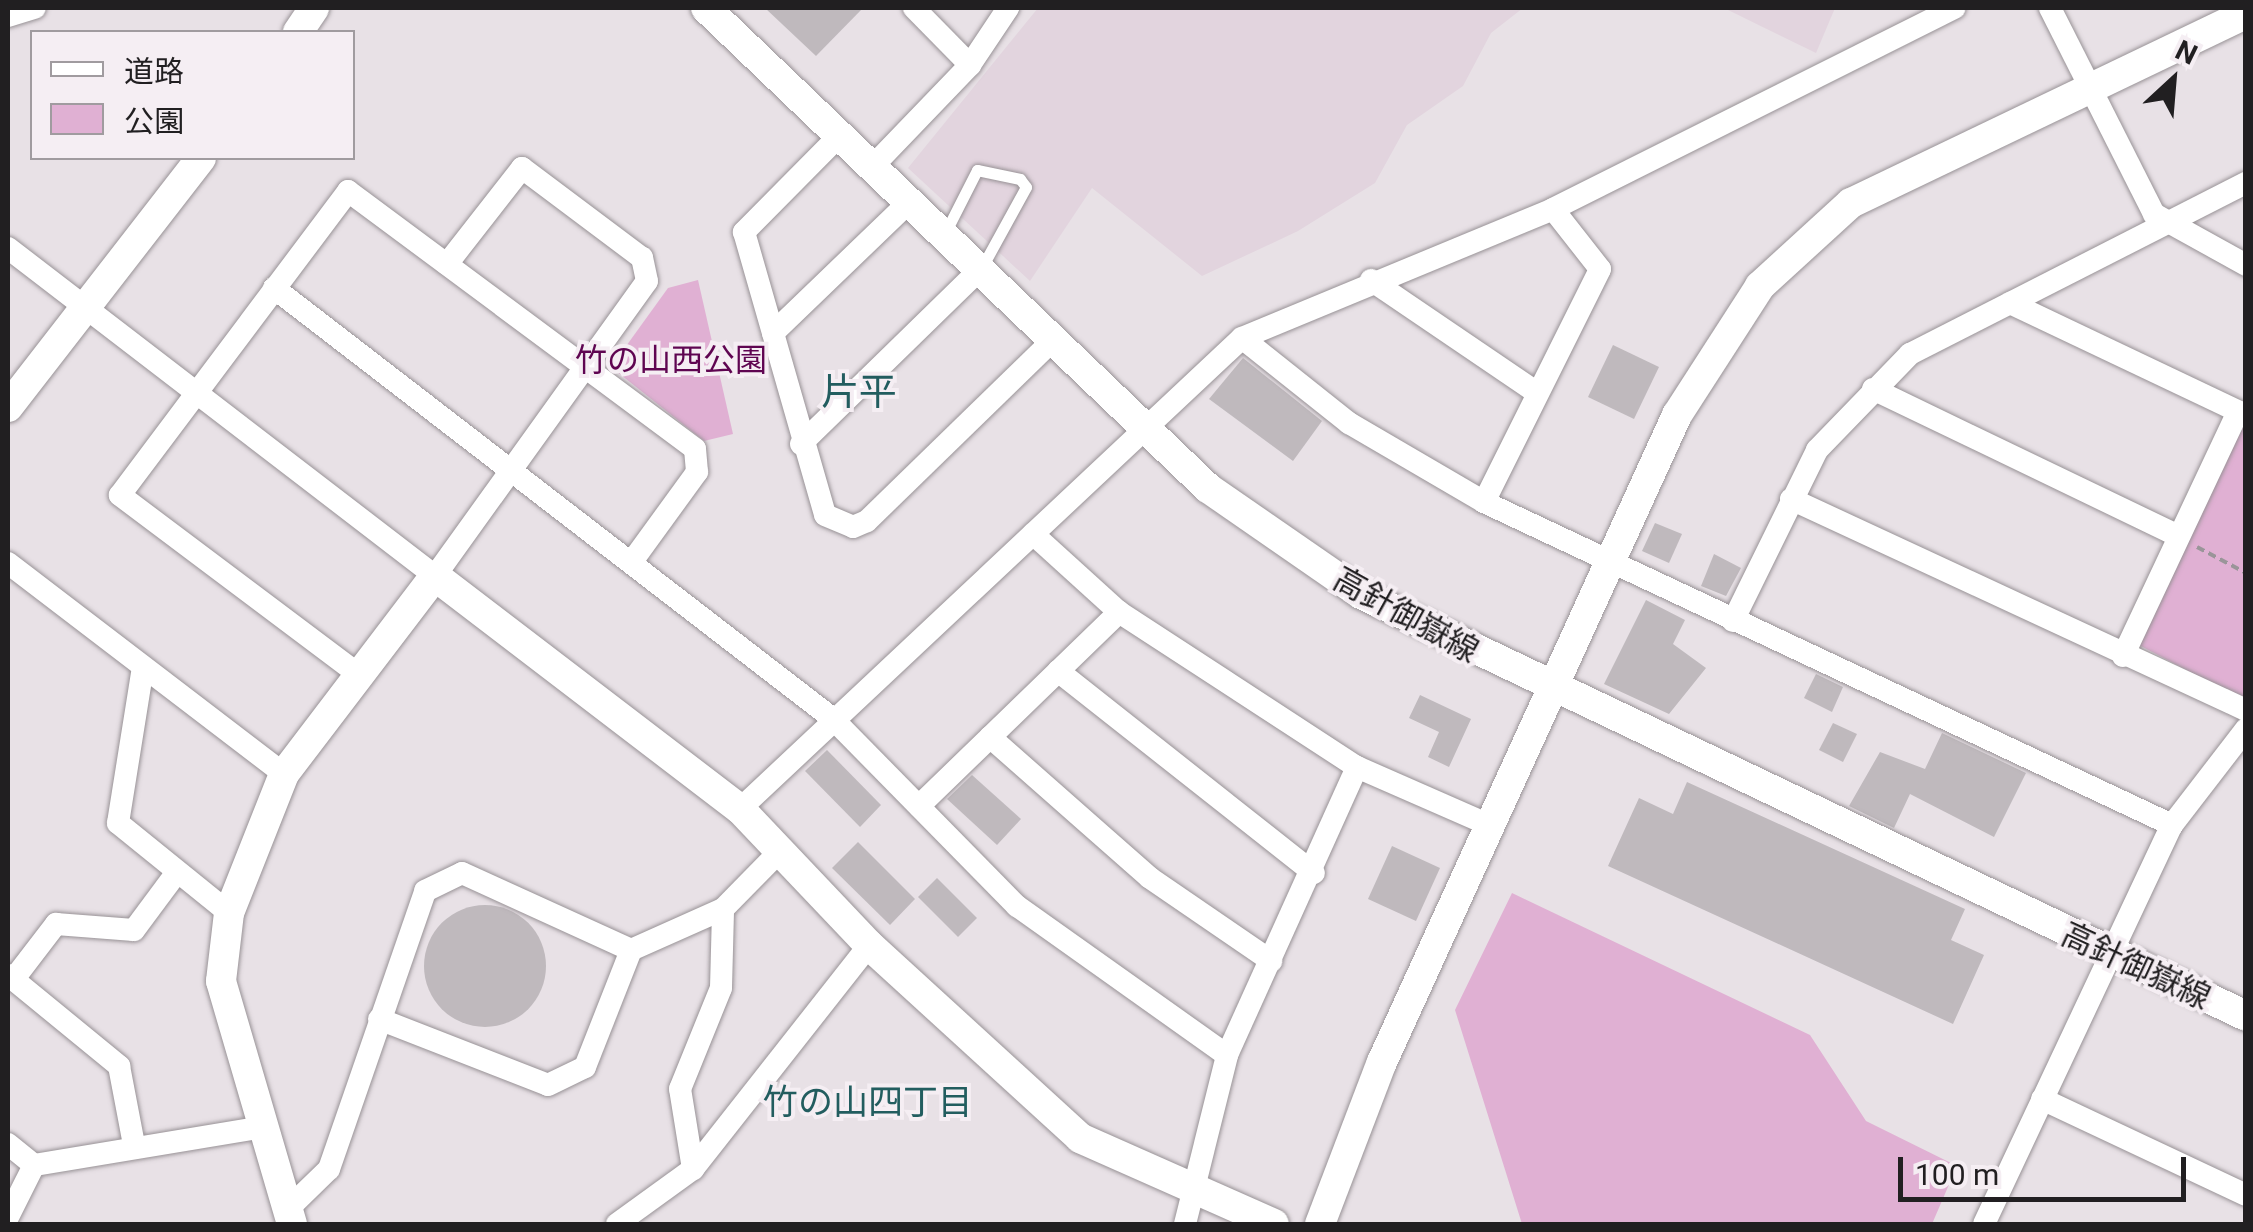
<!DOCTYPE html>
<meta charset="utf-8">
<style>
body{margin:0}
#map{position:relative;width:2253px;height:1232px;overflow:hidden;background:#e8e1e6;font-family:Roboto,"Noto Sans JP",sans-serif}
div>[style]{position:absolute}
[style*='--x']{left:calc(var(--x)*1px);top:calc(var(--y)*1px);width:calc(var(--w)*1px);rotate:calc(var(--a)*1deg)}
.built>*{inset:0;background:#e2d4de}
.green>*{inset:0;background:#e0b0d3}
.building>*{inset:0;background:#bfb9bd}
.round{border-radius:50%}
.path>*{height:4px;margin-top:-2px;transform-origin:0;background:repeating-linear-gradient(90deg,#9a9599 0 8px,transparent 0 13px)}
.roads{filter:drop-shadow(0 0 2px #989296) drop-shadow(0 0 2px #989296)}
.lane>*{height:11px;margin:-5.5px;padding:0 5.5px;transform-origin:5.5px;border-radius:5.5px;background:#fff}
.street>*{height:22px;margin:-11px;padding:0 11px;transform-origin:11px;border-radius:11px;background:#fff}
.secondary>*{height:30px;margin:-15px;padding:0 15px;transform-origin:15px;border-radius:15px;background:#fff}
span{translate:-50% -50%;white-space:nowrap;text-align:center;line-height:1.15;-webkit-text-stroke:8px #f5eef3;paint-order:stroke}
.park-label{font-size:32px;color:#5f0551}
.street-label{font-size:32px;color:#211f21}
.neighbourhood-label{font-size:35px;color:#225d5f}
.quarter-label{font-size:38px;color:#225d5f}
.frame{position:absolute;inset:0;border:10px solid #211f21;pointer-events:none}
.legend{position:absolute;left:30px;top:30px;width:325px;height:130px;box-sizing:border-box;background:#f5eef3;border:2px solid #a09b9f;margin:0;padding:12px 18px;list-style:none;font-size:30px;color:#211f21}
.legend li{display:flex;align-items:center;gap:20px;height:50px}
.legend b{width:50px;border:2px solid #a09b9f}
.north{position:absolute;left:2123px;top:30px;width:100px;height:100px;-webkit-text-stroke:8px #f5eef3;paint-order:stroke;rotate:26deg;font-size:28px;font-weight:700;line-height:40px;text-align:center;color:#211f21}
.north::after{content:'';display:block;margin:auto;width:35px;height:45px;background:#211f21;clip-path:polygon(50% 0,100% 100%,50% 72%,0 100%)}
.scale{position:absolute;left:1898px;top:1157px;width:288px;height:45px;box-sizing:border-box;border:5px solid #211f21;border-top:0;padding-left:12px;font-size:30px;line-height:35px;white-space:nowrap;color:#211f21;-webkit-text-stroke:8px #f5eef3;paint-order:stroke}
</style>
<div id="map">
<div class="built">
<i style="clip-path:polygon(1038px 8px,1523px 8px,1491px 33px,1463px 86px,1407px 125px,1375px 183px,1298px 231px,1202px 276px,1092px 188px,1030px 281px,908px 168px)"></i>
<i style="clip-path:polygon(1724px 8px,1835px 8px,1816px 53px)"></i>
</div>
<div class="green">
<i style="clip-path:polygon(698px 280px,733px 434px,704px 441px,611px 367px,668px 288px)"></i>
<i style="clip-path:polygon(2242px 423px,2245px 425px,2245px 701px,2139px 645px)"></i>
<i style="clip-path:polygon(1512px 893px,1810px 1035px,1866px 1121px,1957px 1166px,1932px 1224px,1522px 1224px,1455px 1010px)"></i>
</div>
<div class="building">
<i style="clip-path:polygon(765px 8px,863px 8px,816px 56px)"></i>
<i style="clip-path:polygon(1613px 345px,1659px 367px,1634px 419px,1588px 397px)"></i>
<i style="clip-path:polygon(1243px 358px,1322px 421px,1293px 461px,1209px 399px)"></i>
<i style="clip-path:polygon(1655px 523px,1682px 534px,1669px 563px,1642px 551px)"></i>
<i style="clip-path:polygon(1714px 554px,1741px 568px,1726px 596px,1701px 586px)"></i>
<i style="clip-path:polygon(1646px 600px,1685px 620px,1673px 644px,1706px 668px,1669px 714px,1604px 684px)"></i>
<i style="clip-path:polygon(1816px 674px,1843px 687px,1832px 712px,1804px 698px)"></i>
<i style="clip-path:polygon(1420px 695px,1471px 719px,1449px 767px,1428px 757px,1439px 732px,1409px 718px)"></i>
<i style="clip-path:polygon(1833px 723px,1857px 734px,1843px 762px,1819px 750px)"></i>
<i style="clip-path:polygon(1942px 733px,2026px 773px,1994px 837px,1910px 794px,1894px 828px,1849px 806px,1880px 752px,1925px 769px)"></i>
<i style="clip-path:polygon(827px 750px,881px 805px,860px 827px,805px 771px)"></i>
<i style="clip-path:polygon(972px 775px,1021px 819px,997px 845px,947px 799px)"></i>
<i style="clip-path:polygon(1687px 782px,1965px 909px,1951px 940px,1984px 955px,1953px 1024px,1608px 866px,1639px 798px,1673px 814px)"></i>
<i style="clip-path:polygon(858px 842px,915px 899px,890px 925px,832px 868px)"></i>
<i style="clip-path:polygon(1392px 846px,1440px 868px,1416px 921px,1368px 899px)"></i>
<i style="clip-path:polygon(937px 878px,977px 918px,958px 937px,918px 897px)"></i>
<i class="round" style="left:424px;top:905px;width:122px;height:122px"></i>
</div>
<div class="path">
<i style="--x:2197;--y:547;--w:55;--a:28"></i>
</div>
<div class="roads">
<div class="lane">
<i style="--x:944;--y:235;--w:73;--a:-63.1"></i>
<i style="--x:977;--y:170;--w:44;--a:11.8"></i>
<i style="--x:1020;--y:179;--w:10;--a:53"></i>
<i style="--x:1026;--y:187;--w:91;--a:118.8"></i>
</div>
<div class="street">
<i style="--x:914;--y:8;--w:80;--a:45.5"></i>
<i style="--x:2050;--y:8;--w:231;--a:63.2"></i>
<i style="--x:2154;--y:214;--w:105;--a:29"></i>
<i style="--x:8;--y:16;--w:28;--a:-17"></i>
<i style="--x:838;--y:137;--w:134;--a:134.7"></i>
<i style="--x:744;--y:232;--w:294;--a:74"></i>
<i style="--x:825;--y:515;--w:30;--a:23"></i>
<i style="--x:853;--y:527;--w:15;--a:-23"></i>
<i style="--x:867;--y:521;--w:258;--a:-44.2"></i>
<i style="--x:871;--y:168;--w:143;--a:-46.1"></i>
<i style="--x:970;--y:65;--w:69;--a:-56.3"></i>
<i style="--x:8;--y:248;--w:538;--a:37.53"></i>
<i style="--x:435;--y:576;--w:363;--a:-54.3"></i>
<i style="--x:647;--y:281;--w:24;--a:-102"></i>
<i style="--x:642;--y:258;--w:150;--a:-143.1"></i>
<i style="--x:522;--y:168;--w:122;--a:128"></i>
<i style="--x:1371;--y:280;--w:201;--a:34.2"></i>
<i style="--x:274;--y:288;--w:704;--a:37.62"></i>
<i style="--x:832;--y:718;--w:264;--a:45.5"></i>
<i style="--x:1017;--y:906;--w:257;--a:35.4"></i>
<i style="--x:2010;--y:303;--w:261;--a:25.4"></i>
<i style="--x:773;--y:333;--w:186;--a:-43.9"></i>
<i style="--x:1242;--y:338;--w:137;--a:38.5"></i>
<i style="--x:1349;--y:423;--w:156;--a:30.3"></i>
<i style="--x:1484;--y:502;--w:760;--a:25.15"></i>
<i style="--x:1873;--y:389;--w:339;--a:25.7"></i>
<i style="--x:801;--y:444;--w:249;--a:-44.3"></i>
<i style="--x:1791;--y:499;--w:502;--a:24.88"></i>
<i style="--x:1484;--y:502;--w:260;--a:-63.5"></i>
<i style="--x:1600;--y:269;--w:76;--a:-128.1"></i>
<i style="--x:1033;--y:534;--w:116;--a:42.2"></i>
<i style="--x:1119;--y:612;--w:284;--a:33.1"></i>
<i style="--x:1357;--y:767;--w:144;--a:23.7"></i>
<i style="--x:8;--y:563;--w:347;--a:37.4"></i>
<i style="--x:1733;--y:621;--w:191;--a:-63.8"></i>
<i style="--x:1817;--y:450;--w:134;--a:-45.9"></i>
<i style="--x:1910;--y:354;--w:377;--a:-27"></i>
<i style="--x:2123;--y:656;--w:270;--a:-64.8"></i>
<i style="--x:143;--y:667;--w:158;--a:99.1"></i>
<i style="--x:118;--y:823;--w:143;--a:39"></i>
<i style="--x:1058;--y:671;--w:326;--a:38.3"></i>
<i style="--x:358;--y:674;--w:298;--a:-143.1"></i>
<i style="--x:120;--y:495;--w:380;--a:-53.1"></i>
<i style="--x:348;--y:191;--w:432;--a:36.6"></i>
<i style="--x:695;--y:449;--w:23;--a:85"></i>
<i style="--x:697;--y:472;--w:112;--a:126"></i>
<i style="--x:990;--y:737;--w:213;--a:41.4"></i>
<i style="--x:1150;--y:878;--w:147;--a:34.4"></i>
<i style="--x:919;--y:806;--w:279;--a:-44.1"></i>
<i style="--x:740;--y:809;--w:688;--a:-43.18"></i>
<i style="--x:1242;--y:338;--w:337;--a:-22.5"></i>
<i style="--x:1553;--y:209;--w:449;--a:-26.6"></i>
<i style="--x:8;--y:975;--w:144;--a:39.3"></i>
<i style="--x:119;--y:1066;--w:80;--a:79.2"></i>
<i style="--x:13;--y:980;--w:71;--a:-52.5"></i>
<i style="--x:56;--y:924;--w:78;--a:4.4"></i>
<i style="--x:134;--y:930;--w:72;--a:-53.4"></i>
<i style="--x:379;--y:1019;--w:181;--a:21.3"></i>
<i style="--x:548;--y:1085;--w:41;--a:-25.9"></i>
<i style="--x:585;--y:1067;--w:126;--a:-68.5"></i>
<i style="--x:2042;--y:1099;--w:225;--a:25.2"></i>
<i style="--x:8;--y:1144;--w:33;--a:39"></i>
<i style="--x:34;--y:1165;--w:233;--a:-9.4"></i>
<i style="--x:693;--y:1169;--w:81;--a:-99.2"></i>
<i style="--x:680;--y:1089;--w:109;--a:-67.9"></i>
<i style="--x:721;--y:988;--w:79;--a:-88.5"></i>
<i style="--x:723;--y:909;--w:78;--a:-45.5"></i>
<i style="--x:293;--y:1204;--w:50;--a:-44.2"></i>
<i style="--x:329;--y:1169;--w:294;--a:-70.9"></i>
<i style="--x:425;--y:891;--w:41;--a:-25.9"></i>
<i style="--x:462;--y:873;--w:186;--a:24.5"></i>
<i style="--x:631;--y:950;--w:101;--a:-24"></i>
<i style="--x:8;--y:1217;--w:58;--a:-63.4"></i>
<i style="--x:617;--y:1224;--w:94;--a:-35.9"></i>
<i style="--x:693;--y:1169;--w:285;--a:-51.8"></i>
<i style="--x:1185;--y:1224;--w:174;--a:-76"></i>
<i style="--x:1227;--y:1055;--w:316;--a:-65.7"></i>
<i style="--x:1984;--y:1224;--w:441;--a:-64.8"></i>
<i style="--x:2172;--y:825;--w:121;--a:-52.4"></i>
</div>
<div class="secondary">
<i style="--x:706;--y:8;--w:695;--a:43.72"></i>
<i style="--x:1208;--y:488;--w:186;--a:34.7"></i>
<i style="--x:1361;--y:594;--w:980;--a:25.49"></i>
<i style="--x:298;--y:32;--w:29;--a:-56"></i>
<i style="--x:8;--y:407;--w:315;--a:-52.2"></i>
<i style="--x:292;--y:1224;--w:253;--a:-106.3"></i>
<i style="--x:221;--y:981;--w:68;--a:-83.3"></i>
<i style="--x:229;--y:913;--w:149;--a:-68.4"></i>
<i style="--x:284;--y:774;--w:249;--a:-52.7"></i>
<i style="--x:435;--y:576;--w:384;--a:37.4"></i>
<i style="--x:740;--y:809;--w:187;--a:46.5"></i>
<i style="--x:869;--y:945;--w:286;--a:42.4"></i>
<i style="--x:1080;--y:1138;--w:212;--a:23.9"></i>
<i style="--x:1320;--y:1224;--w:173;--a:-69.1"></i>
<i style="--x:1382;--y:1062;--w:711;--a:-65.49"></i>
<i style="--x:1677;--y:415;--w:153;--a:-57.2"></i>
<i style="--x:1760;--y:286;--w:123;--a:-42.4"></i>
<i style="--x:1851;--y:203;--w:438;--a:-25.6"></i>
</div>
</div>
<div class="park-label">
<span style="left:671px;top:360px">竹の山西公園</span>
</div>
<div class="street-label">
<span style="left:1406px;top:615px;rotate:29deg">高針御嶽線</span>
<span style="left:2136px;top:966px;rotate:25deg">高針御嶽線</span>
</div>
<div class="neighbourhood-label">
<span style="left:868px;top:1103px">竹の山四丁目</span>
</div>
<div class="quarter-label">
<span style="left:859px;top:393px">片平</span>
</div>
<div class="frame"></div>
<ul class="legend">
<li><b style="height:12px;background:#fff"></b>道路</li>
<li><b style="height:28px;background:#e0b0d3"></b>公園</li>
</ul>
<div class="north">N</div>
<div class="scale">100 m</div>
</div>
